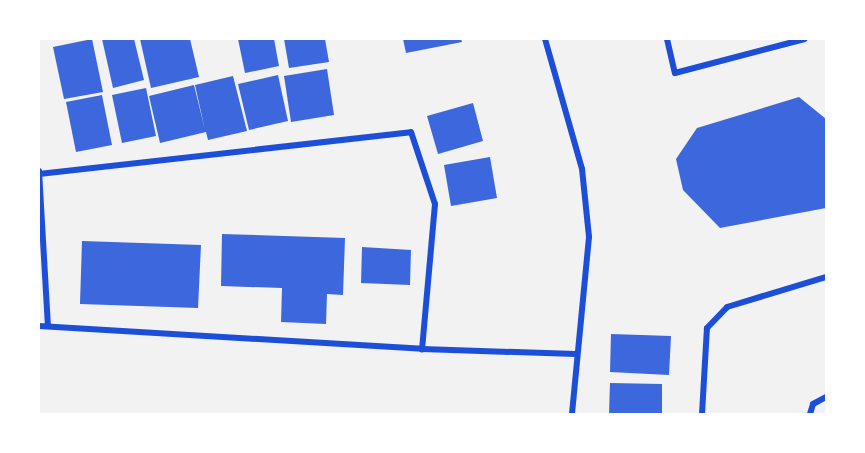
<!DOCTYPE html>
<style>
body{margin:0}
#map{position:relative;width:865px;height:453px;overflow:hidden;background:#f2f2f2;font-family:Rubik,sans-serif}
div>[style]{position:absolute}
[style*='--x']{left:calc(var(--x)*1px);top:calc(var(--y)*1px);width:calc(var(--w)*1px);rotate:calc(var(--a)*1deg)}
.building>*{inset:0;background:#3d67dc}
.minor>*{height:6px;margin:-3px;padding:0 3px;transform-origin:3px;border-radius:3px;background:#1d4ed8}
span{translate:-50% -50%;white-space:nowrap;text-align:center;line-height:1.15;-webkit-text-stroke:4.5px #fff;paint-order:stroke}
.frame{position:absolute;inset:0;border:40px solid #fff;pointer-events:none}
</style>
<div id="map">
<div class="building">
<i style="clip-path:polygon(92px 39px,103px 92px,64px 99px,53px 47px)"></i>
<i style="clip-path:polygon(102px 39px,134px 39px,144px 80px,113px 88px)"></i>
<i style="clip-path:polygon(140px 39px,190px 39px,199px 77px,151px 88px)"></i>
<i style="clip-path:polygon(238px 39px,274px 39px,279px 66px,245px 73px)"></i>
<i style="clip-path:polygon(284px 39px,325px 39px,329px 62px,289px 68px)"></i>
<i style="clip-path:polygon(403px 39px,461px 39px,462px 42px,406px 53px)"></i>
<i style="clip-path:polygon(327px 69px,334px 115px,291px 122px,284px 76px)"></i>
<i style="clip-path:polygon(278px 75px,288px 121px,249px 130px,238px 84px)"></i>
<i style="clip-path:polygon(233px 76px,247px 131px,208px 140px,206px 132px,160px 143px,149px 96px,194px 85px,205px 130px,195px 85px)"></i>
<i style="clip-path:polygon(146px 88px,156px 136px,122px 143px,112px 95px)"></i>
<i style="clip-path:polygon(102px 95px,112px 145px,76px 152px,66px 102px)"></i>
<i style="clip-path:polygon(799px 97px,826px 119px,826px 208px,720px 228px,683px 190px,676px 159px,697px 128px)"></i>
<i style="clip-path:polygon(473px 103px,483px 141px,438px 154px,427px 116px)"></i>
<i style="clip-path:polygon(490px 157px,497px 198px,451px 206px,444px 165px)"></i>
<i style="clip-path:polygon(222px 234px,345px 238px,343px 295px,327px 294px,326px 324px,281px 322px,282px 288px,221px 286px)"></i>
<i style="clip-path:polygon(82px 241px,201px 245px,198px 308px,80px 304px)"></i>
<i style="clip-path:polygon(362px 247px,411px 250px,410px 285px,361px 283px)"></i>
<i style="clip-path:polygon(611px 334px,671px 336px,669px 375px,610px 372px)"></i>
<i style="clip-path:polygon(610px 383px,662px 384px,662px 414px,609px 414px)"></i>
</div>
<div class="minor">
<i style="--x:545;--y:39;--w:135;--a:74.1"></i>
<i style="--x:582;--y:169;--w:68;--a:84.1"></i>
<i style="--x:589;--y:237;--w:178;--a:95.5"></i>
<i style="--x:667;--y:39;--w:35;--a:77"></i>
<i style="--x:675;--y:73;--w:134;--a:-14.7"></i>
<i style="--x:39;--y:171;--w:155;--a:86.7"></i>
<i style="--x:39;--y:174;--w:374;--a:-6.4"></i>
<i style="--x:411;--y:132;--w:76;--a:71.6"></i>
<i style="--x:435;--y:204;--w:146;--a:95.1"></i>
<i style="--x:39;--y:326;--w:384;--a:3.4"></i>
<i style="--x:422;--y:349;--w:154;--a:1.9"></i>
<i style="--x:702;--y:414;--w:86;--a:-86.7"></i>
<i style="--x:707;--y:328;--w:29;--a:-46"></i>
<i style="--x:727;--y:307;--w:103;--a:-16.9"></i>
<i style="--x:810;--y:414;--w:10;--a:-73"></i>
<i style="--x:813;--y:404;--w:15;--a:-28"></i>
</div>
<div class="frame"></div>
</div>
